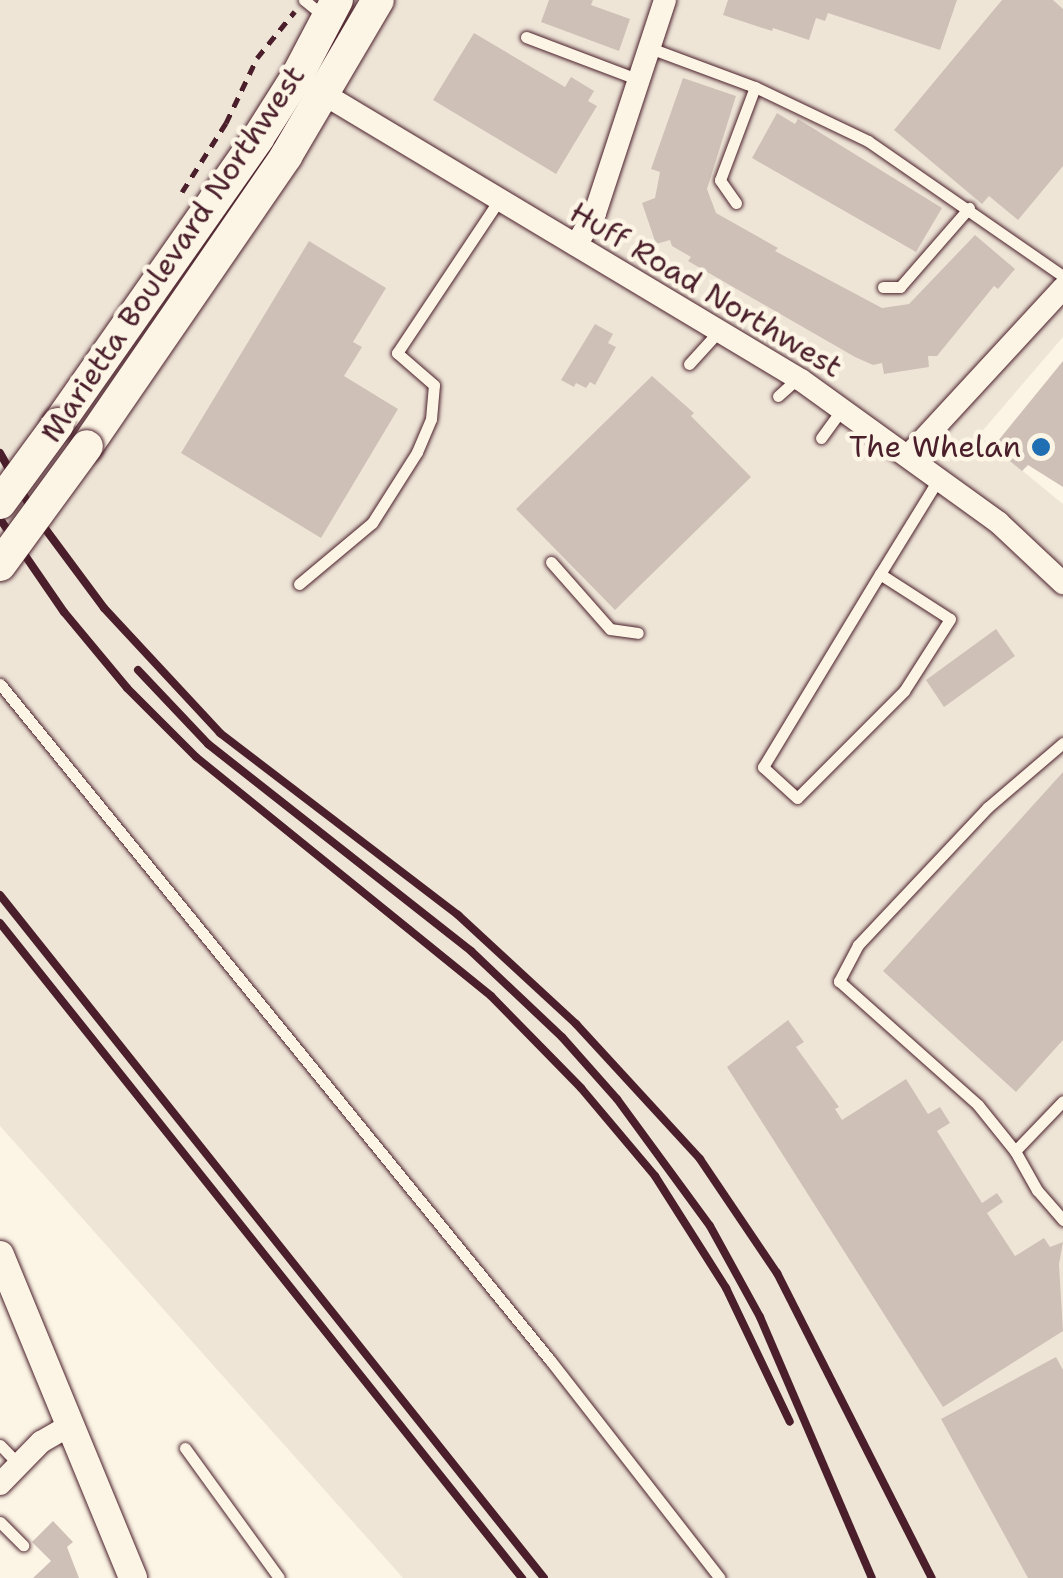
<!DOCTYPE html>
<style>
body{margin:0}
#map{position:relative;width:1063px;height:1578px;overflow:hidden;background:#fcf5e5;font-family:"Shantell Sans",sans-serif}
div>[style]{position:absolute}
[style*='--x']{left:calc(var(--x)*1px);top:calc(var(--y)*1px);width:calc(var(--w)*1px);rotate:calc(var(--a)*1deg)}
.built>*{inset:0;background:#eee5d7}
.building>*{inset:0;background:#cfc0b7}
.path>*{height:5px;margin-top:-2.5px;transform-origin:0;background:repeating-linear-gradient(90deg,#4a1f2b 0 10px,transparent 0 18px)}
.roads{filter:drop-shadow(0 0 2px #4a1f2b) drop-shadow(0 0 2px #4a1f2b)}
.service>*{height:11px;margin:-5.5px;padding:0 5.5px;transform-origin:5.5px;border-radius:5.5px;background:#fcf5e5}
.minor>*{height:22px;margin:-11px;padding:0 11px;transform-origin:11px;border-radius:11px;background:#fcf5e5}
.tertiary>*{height:28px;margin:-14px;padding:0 14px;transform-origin:14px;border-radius:14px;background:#fcf5e5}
.secondary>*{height:32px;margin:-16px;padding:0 16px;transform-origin:16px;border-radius:16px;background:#fcf5e5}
.rail>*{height:8px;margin:-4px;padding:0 4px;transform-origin:4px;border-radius:4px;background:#4a1f2b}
.bridges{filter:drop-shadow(0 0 2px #4a1f2b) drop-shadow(0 0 2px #4a1f2b)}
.secondary-bridge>*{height:32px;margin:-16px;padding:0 16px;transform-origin:16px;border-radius:16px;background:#fcf5e5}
.dots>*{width:28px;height:28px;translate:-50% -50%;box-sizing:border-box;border:5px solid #fcf5e5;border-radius:50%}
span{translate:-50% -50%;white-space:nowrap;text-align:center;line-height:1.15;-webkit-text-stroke:9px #fcf5e5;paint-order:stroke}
.street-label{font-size:30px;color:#4a1f2b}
.poi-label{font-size:30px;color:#4a1f2b}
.right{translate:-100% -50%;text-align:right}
</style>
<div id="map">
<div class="built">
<i style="clip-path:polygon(0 0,1063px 0,1063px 337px,979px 435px,1063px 504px,1063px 1578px,403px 1578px,0 1126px)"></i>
</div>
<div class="building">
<i style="clip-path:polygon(549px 0,593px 0,591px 5px,630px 19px,619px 51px,541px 22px)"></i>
<i style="clip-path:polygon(728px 0,957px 0,940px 50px,828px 13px,825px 21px,816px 18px,809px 40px,773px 28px,772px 31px,723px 15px)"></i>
<i style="clip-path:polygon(1002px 0,1053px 0,1063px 9px,1063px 166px,1018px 220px,989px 196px,982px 204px,894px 130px)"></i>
<i style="clip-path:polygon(474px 33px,565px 87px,571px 77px,594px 91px,588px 101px,597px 106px,556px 174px,433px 100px)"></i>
<i style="clip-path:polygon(683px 78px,736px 96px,707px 189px,716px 213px,778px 248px,775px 251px,882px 308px,909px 304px,975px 235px,1015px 269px,998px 289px,994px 286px,937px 356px,928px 356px,929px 367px,884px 374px,882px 363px,873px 365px,855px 357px,688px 261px,691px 257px,672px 246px,670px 240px,656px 244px,642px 203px,655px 198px,660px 172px,651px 169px)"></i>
<i style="clip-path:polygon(777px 113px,795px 124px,798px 119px,942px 208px,916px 252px,752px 158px)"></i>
<i style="clip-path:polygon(309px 241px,386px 288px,353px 342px,362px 347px,344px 376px,398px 409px,321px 538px,181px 453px)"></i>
<i style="clip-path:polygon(595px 324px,613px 334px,608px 343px,616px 347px,595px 385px,590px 382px,586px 388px,576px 383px,574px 387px,561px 380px)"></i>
<i style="clip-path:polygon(1063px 361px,1063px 487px,1028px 465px,1022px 471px,993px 447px)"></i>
<i style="clip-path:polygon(652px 376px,694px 413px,691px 416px,751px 477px,615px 610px,516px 509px)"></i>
<i style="clip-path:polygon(996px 629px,1015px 656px,944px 707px,926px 680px)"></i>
<i style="clip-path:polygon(1063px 772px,1063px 1040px,1016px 1092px,883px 971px)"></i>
<i style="clip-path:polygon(788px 1020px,804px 1042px,796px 1047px,839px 1107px,835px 1109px,842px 1120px,906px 1079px,928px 1114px,940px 1107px,950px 1123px,937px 1131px,982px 1203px,997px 1193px,1003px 1202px,987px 1213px,1015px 1256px,1044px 1238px,1050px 1247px,1063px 1242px,1059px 1264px,1063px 1331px,943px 1407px,727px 1067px)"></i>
<i style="clip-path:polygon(1056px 1357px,1063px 1370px,1063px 1578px,1028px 1578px,941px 1419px)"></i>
<i style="clip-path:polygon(53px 1521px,73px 1542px,67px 1547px,79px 1578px,33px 1578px,51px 1561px,32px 1542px)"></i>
</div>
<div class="path">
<i style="--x:182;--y:192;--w:82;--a:-57.5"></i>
<i style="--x:226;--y:123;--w:72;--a:-64.5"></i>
<i style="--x:257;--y:58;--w:60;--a:-51"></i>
</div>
<div class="roads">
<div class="service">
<i style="--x:304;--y:0;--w:26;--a:39"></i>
<i style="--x:526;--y:37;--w:121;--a:20.8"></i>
<i style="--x:650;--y:48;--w:112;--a:20.4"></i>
<i style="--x:755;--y:87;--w:125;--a:25.5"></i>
<i style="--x:868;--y:141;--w:237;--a:34.7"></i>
<i style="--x:736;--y:203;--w:28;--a:-125"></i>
<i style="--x:720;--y:180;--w:99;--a:-69.4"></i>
<i style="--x:883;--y:287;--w:17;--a:0"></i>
<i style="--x:900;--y:287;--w:105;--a:-48.9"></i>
<i style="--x:689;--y:364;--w:45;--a:-47.7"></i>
<i style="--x:778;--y:396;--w:27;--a:-42"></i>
<i style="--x:821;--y:438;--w:36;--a:-54"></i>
<i style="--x:551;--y:562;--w:89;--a:48.6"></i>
<i style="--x:610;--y:629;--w:28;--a:8"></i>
<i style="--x:880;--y:574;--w:83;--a:32.7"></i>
<i style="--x:950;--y:619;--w:85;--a:122.6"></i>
<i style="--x:904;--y:691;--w:151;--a:135"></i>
<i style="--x:797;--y:798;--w:46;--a:-137.6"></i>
<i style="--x:763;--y:767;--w:226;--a:-58.8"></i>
<i style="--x:880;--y:574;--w:113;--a:-58.4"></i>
<i style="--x:299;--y:584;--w:95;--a:-39.9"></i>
<i style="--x:372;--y:523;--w:84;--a:-57.6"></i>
<i style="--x:417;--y:452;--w:36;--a:-67"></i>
<i style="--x:431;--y:419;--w:34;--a:-85"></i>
<i style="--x:434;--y:385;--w:49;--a:-139.1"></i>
<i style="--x:397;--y:353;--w:184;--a:-56.3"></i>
<i style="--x:0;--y:684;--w:871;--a:50.87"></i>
<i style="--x:550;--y:1360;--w:276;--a:52.1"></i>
<i style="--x:1063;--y:743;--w:99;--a:139.5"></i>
<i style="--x:988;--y:807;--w:190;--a:133.3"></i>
<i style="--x:858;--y:945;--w:41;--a:117.8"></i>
<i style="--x:839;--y:981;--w:186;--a:41.7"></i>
<i style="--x:978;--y:1105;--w:59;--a:51.2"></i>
<i style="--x:1015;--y:1151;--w:45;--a:60.6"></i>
<i style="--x:1037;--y:1190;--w:40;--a:49"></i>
<i style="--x:1015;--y:1151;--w:69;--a:-46.2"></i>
<i style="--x:0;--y:1445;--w:28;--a:46"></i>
<i style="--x:185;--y:1448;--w:160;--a:54.1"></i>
<i style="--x:0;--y:1522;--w:33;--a:45"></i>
</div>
<div class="minor">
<i style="--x:312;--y:87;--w:570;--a:30.93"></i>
<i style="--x:801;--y:380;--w:244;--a:35.8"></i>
<i style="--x:999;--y:523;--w:88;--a:43.2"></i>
<i style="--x:576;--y:245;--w:37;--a:-59"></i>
<i style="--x:595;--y:213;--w:224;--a:-71.8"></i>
<i style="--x:909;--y:455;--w:227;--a:-47.3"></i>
<i style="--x:0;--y:1484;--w:59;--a:-45.7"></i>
<i style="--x:41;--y:1442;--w:32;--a:-30"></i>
</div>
<div class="tertiary">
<i style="--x:0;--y:1255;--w:349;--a:67.6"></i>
</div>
<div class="secondary">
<i style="--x:58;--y:424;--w:349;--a:-55"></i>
<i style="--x:258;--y:138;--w:71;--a:-57.7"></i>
<i style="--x:296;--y:78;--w:88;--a:-62.3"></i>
<i style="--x:87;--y:446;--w:352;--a:-55.5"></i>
<i style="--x:286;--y:156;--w:181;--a:-59.5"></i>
</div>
</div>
<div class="rail">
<i style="--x:0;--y:453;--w:71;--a:60.6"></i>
<i style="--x:35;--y:515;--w:116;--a:53.4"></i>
<i style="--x:104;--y:608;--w:171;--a:47.1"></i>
<i style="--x:220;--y:733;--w:300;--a:37.4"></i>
<i style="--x:458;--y:915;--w:161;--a:42.7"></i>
<i style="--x:576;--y:1024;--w:183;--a:47.4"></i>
<i style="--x:700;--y:1159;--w:138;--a:56"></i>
<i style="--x:777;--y:1273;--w:342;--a:63.1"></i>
<i style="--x:0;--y:519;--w:113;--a:55.5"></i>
<i style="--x:64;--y:612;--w:99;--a:50.3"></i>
<i style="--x:127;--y:688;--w:98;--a:45"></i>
<i style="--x:196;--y:757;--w:380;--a:39"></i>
<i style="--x:491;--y:996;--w:129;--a:45.6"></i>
<i style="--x:581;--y:1088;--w:115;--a:49.9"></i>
<i style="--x:655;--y:1176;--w:133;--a:57.6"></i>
<i style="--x:726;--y:1288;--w:148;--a:64.5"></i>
<i style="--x:138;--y:670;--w:102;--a:46.6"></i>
<i style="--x:208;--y:744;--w:335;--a:38.2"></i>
<i style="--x:471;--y:951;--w:125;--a:43.4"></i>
<i style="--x:562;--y:1037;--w:83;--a:48.4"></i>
<i style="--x:617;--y:1099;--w:157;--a:53.8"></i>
<i style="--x:710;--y:1226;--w:104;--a:61.2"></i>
<i style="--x:760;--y:1317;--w:284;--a:66.8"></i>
<i style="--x:0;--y:895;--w:873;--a:51.46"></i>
<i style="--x:0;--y:923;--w:838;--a:51.45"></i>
</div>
<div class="bridges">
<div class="secondary-bridge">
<i style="--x:0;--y:503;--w:98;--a:-53.7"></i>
<i style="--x:0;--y:565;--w:147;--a:-53.8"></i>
</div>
</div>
<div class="dots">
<i style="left:1041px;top:447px;background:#1f6fb2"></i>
</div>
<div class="street-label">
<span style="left:173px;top:254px;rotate:-56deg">Marietta Boulevard Northwest</span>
<span style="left:706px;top:290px;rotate:31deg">Huff Road Northwest</span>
</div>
<div class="poi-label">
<span class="right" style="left:1021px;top:447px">The Whelan</span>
</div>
</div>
